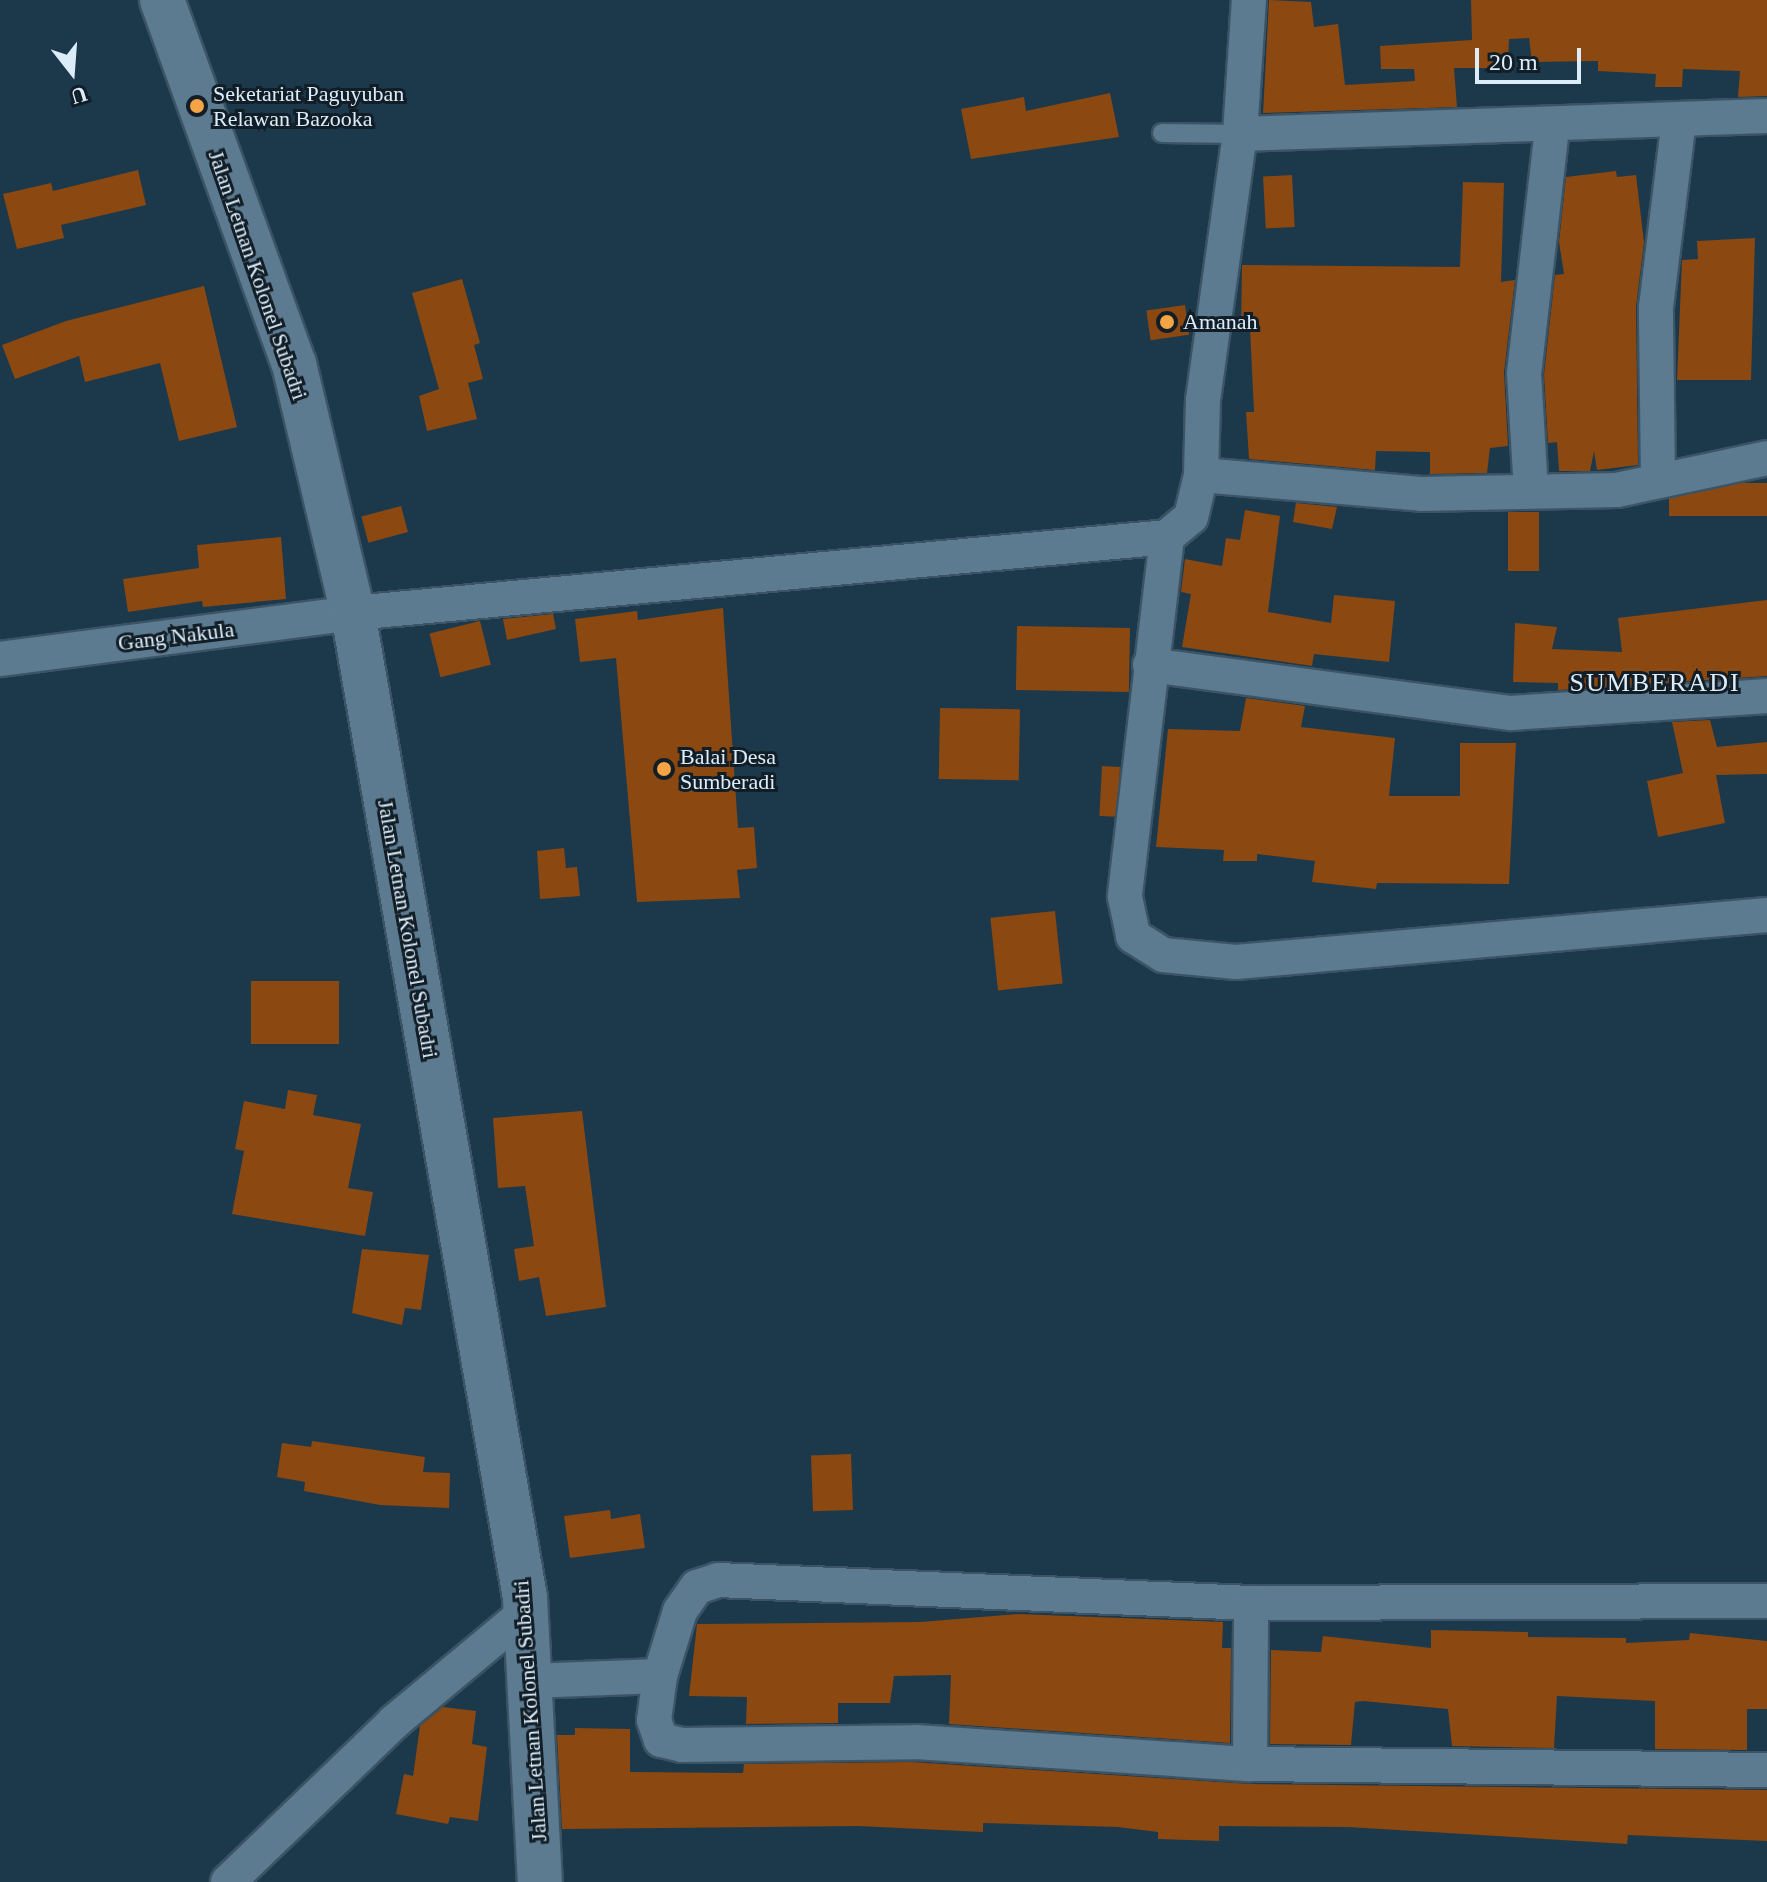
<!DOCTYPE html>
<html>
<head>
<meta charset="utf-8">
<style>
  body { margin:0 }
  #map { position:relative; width:1767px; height:1882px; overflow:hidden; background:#1c384b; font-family:"Times New Roman",serif }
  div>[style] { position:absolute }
  .building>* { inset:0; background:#8b4810; transform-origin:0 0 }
  .roads { filter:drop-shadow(2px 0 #3b5465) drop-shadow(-2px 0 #3b5465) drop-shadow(0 2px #3b5465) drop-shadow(0 -2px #3b5465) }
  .lane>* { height:18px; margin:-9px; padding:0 9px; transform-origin:9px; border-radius:9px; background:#5d7b90 }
  .street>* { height:34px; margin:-17px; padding:0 17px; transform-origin:17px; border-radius:17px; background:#5d7b90 }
  .secondary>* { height:44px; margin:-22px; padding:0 22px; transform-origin:22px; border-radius:22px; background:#5d7b90 }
  .dots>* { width:22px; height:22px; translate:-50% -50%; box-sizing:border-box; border:4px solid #121e27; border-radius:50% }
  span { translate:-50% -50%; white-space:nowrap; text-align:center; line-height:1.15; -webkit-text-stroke:6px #121e27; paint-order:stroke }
  .poi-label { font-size:22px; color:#dcecf8 }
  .left { translate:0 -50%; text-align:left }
  .street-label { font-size:22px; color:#dcecf8 }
  .quarter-label { font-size:26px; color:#dcecf8; letter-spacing:2px }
  .north { position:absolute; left:32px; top:32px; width:80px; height:80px; -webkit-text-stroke:6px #121e27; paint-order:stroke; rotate:163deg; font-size:22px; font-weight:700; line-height:32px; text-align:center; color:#dcecf8 }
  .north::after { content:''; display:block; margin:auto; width:28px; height:36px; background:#dcecf8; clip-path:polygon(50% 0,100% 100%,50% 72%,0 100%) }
  .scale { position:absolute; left:1475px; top:48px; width:106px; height:36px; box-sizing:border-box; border:4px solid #dcecf8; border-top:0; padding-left:10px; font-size:24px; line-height:28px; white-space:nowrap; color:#dcecf8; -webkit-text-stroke:6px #121e27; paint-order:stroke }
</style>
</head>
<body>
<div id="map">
  <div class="building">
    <div style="clip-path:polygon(1269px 0,1311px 2px,1314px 27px,1338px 24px,1345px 85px,1415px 81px,1414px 69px,1381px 69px,1380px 46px,1472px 40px,1471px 0,1767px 0,1767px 96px,1738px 97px,1740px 71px,1683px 69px,1682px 87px,1655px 87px,1656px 74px,1598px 71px,1598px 61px,1532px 62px,1529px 38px,1509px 39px,1508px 63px,1499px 68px,1454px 68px,1457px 107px,1263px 113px)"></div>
    <div style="clip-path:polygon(1110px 93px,1119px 137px,971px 159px,961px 109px,1024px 97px,1026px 111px)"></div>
    <div style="clip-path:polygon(138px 170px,146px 205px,61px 225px,64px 238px,17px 249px,3px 194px,51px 183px,53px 191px)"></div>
    <div style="clip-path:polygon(1616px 171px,1617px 177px,1636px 175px,1644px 242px,1636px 307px,1638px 465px,1597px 470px,1594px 451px,1590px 471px,1559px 471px,1557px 442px,1548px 443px,1544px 375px,1555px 275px,1564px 274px,1559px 242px,1566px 177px)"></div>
    <div style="left:1292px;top:175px;width:52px;height:29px;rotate:87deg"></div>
    <div style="clip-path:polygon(1463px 182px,1504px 183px,1501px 282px,1515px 280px,1504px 372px,1508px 446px,1490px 448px,1487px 473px,1430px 474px,1430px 452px,1376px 451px,1375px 470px,1249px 459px,1246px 412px,1254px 412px,1250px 328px,1241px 328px,1242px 265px,1460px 267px)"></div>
    <div style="clip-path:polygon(1755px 238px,1751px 380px,1677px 380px,1682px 260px,1698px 259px,1697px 241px)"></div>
    <div style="clip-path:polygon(462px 279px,480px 343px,474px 345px,483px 379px,468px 383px,477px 419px,427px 431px,419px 396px,439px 389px,412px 293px)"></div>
    <div style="clip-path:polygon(204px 286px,237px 427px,179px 441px,160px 363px,85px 382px,79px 356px,15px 379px,2px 345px,66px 321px)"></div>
    <div style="left:1185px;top:305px;width:30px;height:39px;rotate:82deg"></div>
    <div style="left:1767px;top:483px;width:33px;height:98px;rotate:90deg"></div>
    <div style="clip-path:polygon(1296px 503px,1337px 507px,1332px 529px,1293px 522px)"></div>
    <div style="left:401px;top:506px;width:27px;height:41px;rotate:75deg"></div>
    <div style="clip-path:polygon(1245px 510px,1280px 516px,1268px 612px,1331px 623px,1334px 595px,1395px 601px,1389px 662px,1314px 654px,1312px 666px,1182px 647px,1191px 594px,1181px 592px,1185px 559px,1222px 566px,1226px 538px,1240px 540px)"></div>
    <div style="left:1508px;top:512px;width:31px;height:59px"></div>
    <div style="clip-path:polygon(281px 537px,286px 599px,203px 607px,202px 601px,128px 612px,123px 579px,199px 568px,197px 545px)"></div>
    <div style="clip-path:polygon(1767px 600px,1767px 676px,1558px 690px,1558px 683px,1513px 682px,1515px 623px,1557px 627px,1552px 649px,1622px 652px,1618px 618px)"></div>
    <div style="clip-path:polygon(723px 608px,738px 828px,754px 827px,757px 868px,737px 870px,740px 898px,637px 902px,616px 658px,580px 662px,575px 619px,637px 611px,638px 620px)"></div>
    <div style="clip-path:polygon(553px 614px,556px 629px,507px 640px,503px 619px)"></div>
    <div style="left:480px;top:621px;width:45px;height:52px;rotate:76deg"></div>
    <div style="left:1130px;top:628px;width:64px;height:113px;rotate:91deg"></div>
    <div style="clip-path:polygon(1246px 698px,1305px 706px,1301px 727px,1395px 738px,1389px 796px,1460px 796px,1460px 743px,1516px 743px,1509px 884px,1377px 883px,1376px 889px,1312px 882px,1315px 861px,1257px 854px,1257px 861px,1223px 861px,1224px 850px,1156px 847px,1168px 729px,1240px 731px)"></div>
    <div style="left:940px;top:708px;width:80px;height:71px;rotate:1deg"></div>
    <div style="clip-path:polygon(1710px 720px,1717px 747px,1767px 742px,1767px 774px,1716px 775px,1725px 823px,1658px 837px,1647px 781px,1683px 773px,1672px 722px)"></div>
    <div style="left:1102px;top:766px;width:18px;height:50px;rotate:3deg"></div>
    <div style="clip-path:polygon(564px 848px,566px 868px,577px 867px,580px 896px,540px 899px,537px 851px)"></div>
    <div style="left:1055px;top:911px;width:73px;height:65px;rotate:84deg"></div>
    <div style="left:251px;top:981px;width:88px;height:63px"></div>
    <div style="clip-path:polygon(288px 1090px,317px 1095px,313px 1115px,361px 1124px,348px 1188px,373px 1192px,365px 1236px,232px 1214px,244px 1151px,235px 1149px,244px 1101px,285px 1109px)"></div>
    <div style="clip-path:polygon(582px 1111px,606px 1307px,546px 1316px,539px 1277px,519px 1281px,514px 1249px,534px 1246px,525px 1186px,498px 1188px,493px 1118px)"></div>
    <div style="clip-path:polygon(362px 1249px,429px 1255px,421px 1310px,405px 1308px,402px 1325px,352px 1313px)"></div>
    <div style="clip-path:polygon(312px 1441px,425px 1457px,423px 1472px,450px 1473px,449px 1508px,380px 1505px,304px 1491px,305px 1482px,277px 1477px,282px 1443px,311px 1447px)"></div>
    <div style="left:851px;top:1454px;width:56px;height:40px;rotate:88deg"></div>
    <div style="clip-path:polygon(610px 1510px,611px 1519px,640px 1514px,645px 1548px,570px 1558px,564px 1516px)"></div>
    <div style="clip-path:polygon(1018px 1614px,1223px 1622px,1222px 1648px,1231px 1648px,1230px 1743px,949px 1724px,951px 1675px,894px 1676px,890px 1703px,838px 1703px,838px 1723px,746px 1724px,747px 1697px,689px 1696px,697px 1624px,920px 1622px)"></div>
    <div style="clip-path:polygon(1431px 1630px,1528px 1632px,1528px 1637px,1626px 1638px,1626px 1643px,1689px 1640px,1690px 1633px,1767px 1641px,1767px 1709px,1747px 1709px,1747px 1750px,1655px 1749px,1655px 1701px,1557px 1696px,1554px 1748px,1452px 1746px,1448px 1709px,1363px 1701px,1355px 1702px,1351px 1745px,1270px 1744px,1271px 1650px,1321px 1652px,1323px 1636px,1431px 1648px)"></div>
    <div style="clip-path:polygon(443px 1707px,476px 1711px,472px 1744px,487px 1747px,478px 1821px,450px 1817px,448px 1824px,396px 1814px,404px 1774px,413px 1776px,420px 1726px)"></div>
    <div style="clip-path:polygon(575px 1728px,630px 1729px,630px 1772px,743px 1773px,744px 1764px,912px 1762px,1250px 1784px,1767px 1790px,1767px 1841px,1628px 1835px,1627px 1844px,1348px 1827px,1219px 1826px,1219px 1841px,1158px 1839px,1158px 1832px,1118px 1827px,983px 1823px,983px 1832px,858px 1826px,562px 1829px,557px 1735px,575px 1735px)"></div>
  </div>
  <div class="roads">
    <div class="lane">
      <div style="left:1162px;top:133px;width:78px;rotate:0.7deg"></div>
    </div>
    <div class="street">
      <div style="left:1240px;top:134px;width:527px;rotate:-1.96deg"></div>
      <div style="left:1201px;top:475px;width:221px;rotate:4.9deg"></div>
      <div style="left:1421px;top:494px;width:196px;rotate:-1.2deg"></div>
      <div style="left:1617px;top:490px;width:153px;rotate:-12deg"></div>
      <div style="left:1658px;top:481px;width:174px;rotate:-90.7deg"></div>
      <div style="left:1656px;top:307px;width:189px;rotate:-83deg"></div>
      <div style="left:1531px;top:491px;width:117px;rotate:-93.4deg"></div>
      <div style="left:1524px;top:374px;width:249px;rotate:-83.5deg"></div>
      <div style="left:1167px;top:537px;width:362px;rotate:96.7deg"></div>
      <div style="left:1125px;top:897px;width:40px;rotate:78deg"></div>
      <div style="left:1133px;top:936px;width:36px;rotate:32deg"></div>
      <div style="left:1163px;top:955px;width:73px;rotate:5.5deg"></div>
      <div style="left:1236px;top:962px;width:533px;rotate:-5.06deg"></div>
      <div style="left:0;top:659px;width:356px;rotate:-7.4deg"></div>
      <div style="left:353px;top:613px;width:818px;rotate:-5.33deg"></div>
      <div style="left:1167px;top:537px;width:31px;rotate:-40deg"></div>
      <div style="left:1191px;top:517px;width:43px;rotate:-76.6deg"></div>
      <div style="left:1201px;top:475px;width:75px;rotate:-88.5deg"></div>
      <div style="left:1203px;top:400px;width:269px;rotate:-82.1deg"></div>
      <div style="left:1240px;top:134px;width:134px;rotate:-86.2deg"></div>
      <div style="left:1150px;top:665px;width:364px;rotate:7.6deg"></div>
      <div style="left:1511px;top:713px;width:257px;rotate:-3.8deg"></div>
      <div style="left:660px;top:1676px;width:44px;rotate:97.8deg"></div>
      <div style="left:654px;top:1720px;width:21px;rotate:71deg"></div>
      <div style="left:661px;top:1740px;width:22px;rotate:13deg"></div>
      <div style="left:682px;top:1745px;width:234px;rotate:-0.7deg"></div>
      <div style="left:916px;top:1742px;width:335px;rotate:3.8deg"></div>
      <div style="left:1250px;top:1764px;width:517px;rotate:0.66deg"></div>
      <div style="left:529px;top:1681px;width:131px;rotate:-2.2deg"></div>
      <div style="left:660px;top:1676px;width:68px;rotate:-72.9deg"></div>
      <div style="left:680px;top:1611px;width:29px;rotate:-55deg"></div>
      <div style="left:697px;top:1587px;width:22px;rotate:-18deg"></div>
      <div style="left:718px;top:1580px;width:533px;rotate:2.47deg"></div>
      <div style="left:1251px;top:1603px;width:516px;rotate:-0.22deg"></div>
      <div style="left:1250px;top:1764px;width:161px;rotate:-89.6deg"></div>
      <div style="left:228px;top:1882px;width:231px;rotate:-43.9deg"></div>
      <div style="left:394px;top:1722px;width:170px;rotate:-39.8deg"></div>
    </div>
    <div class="secondary">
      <div style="left:162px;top:0;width:387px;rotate:70.1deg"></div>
      <div style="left:294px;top:364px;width:256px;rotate:76.7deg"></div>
      <div style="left:353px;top:613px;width:1000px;rotate:80.09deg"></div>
      <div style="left:525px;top:1598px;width:284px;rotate:87deg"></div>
    </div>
  </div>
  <div class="dots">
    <div style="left:197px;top:106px;background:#f4a345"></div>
    <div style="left:1167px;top:322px;background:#f4a345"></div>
    <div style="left:664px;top:769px;background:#f4a345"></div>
  </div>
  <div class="poi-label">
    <span class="left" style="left:213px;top:106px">Seketariat Paguyuban<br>Relawan Bazooka</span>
    <span class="left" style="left:1183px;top:322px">Amanah</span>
    <span class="left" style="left:680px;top:769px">Balai Desa<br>Sumberadi</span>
  </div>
  <div class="street-label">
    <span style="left:258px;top:275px;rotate:71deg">Jalan Letnan Kolonel Subadri</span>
    <span style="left:176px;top:636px;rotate:-7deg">Gang Nakula</span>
    <span style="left:408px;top:929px;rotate:80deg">Jalan Letnan Kolonel Subadri</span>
    <span style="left:530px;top:1711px;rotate:-94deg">Jalan Letnan Kolonel Subadri</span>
  </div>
  <div class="quarter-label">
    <span style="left:1655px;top:683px">SUMBERADI</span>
  </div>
  <div class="north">U</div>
  <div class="scale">20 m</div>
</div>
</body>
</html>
